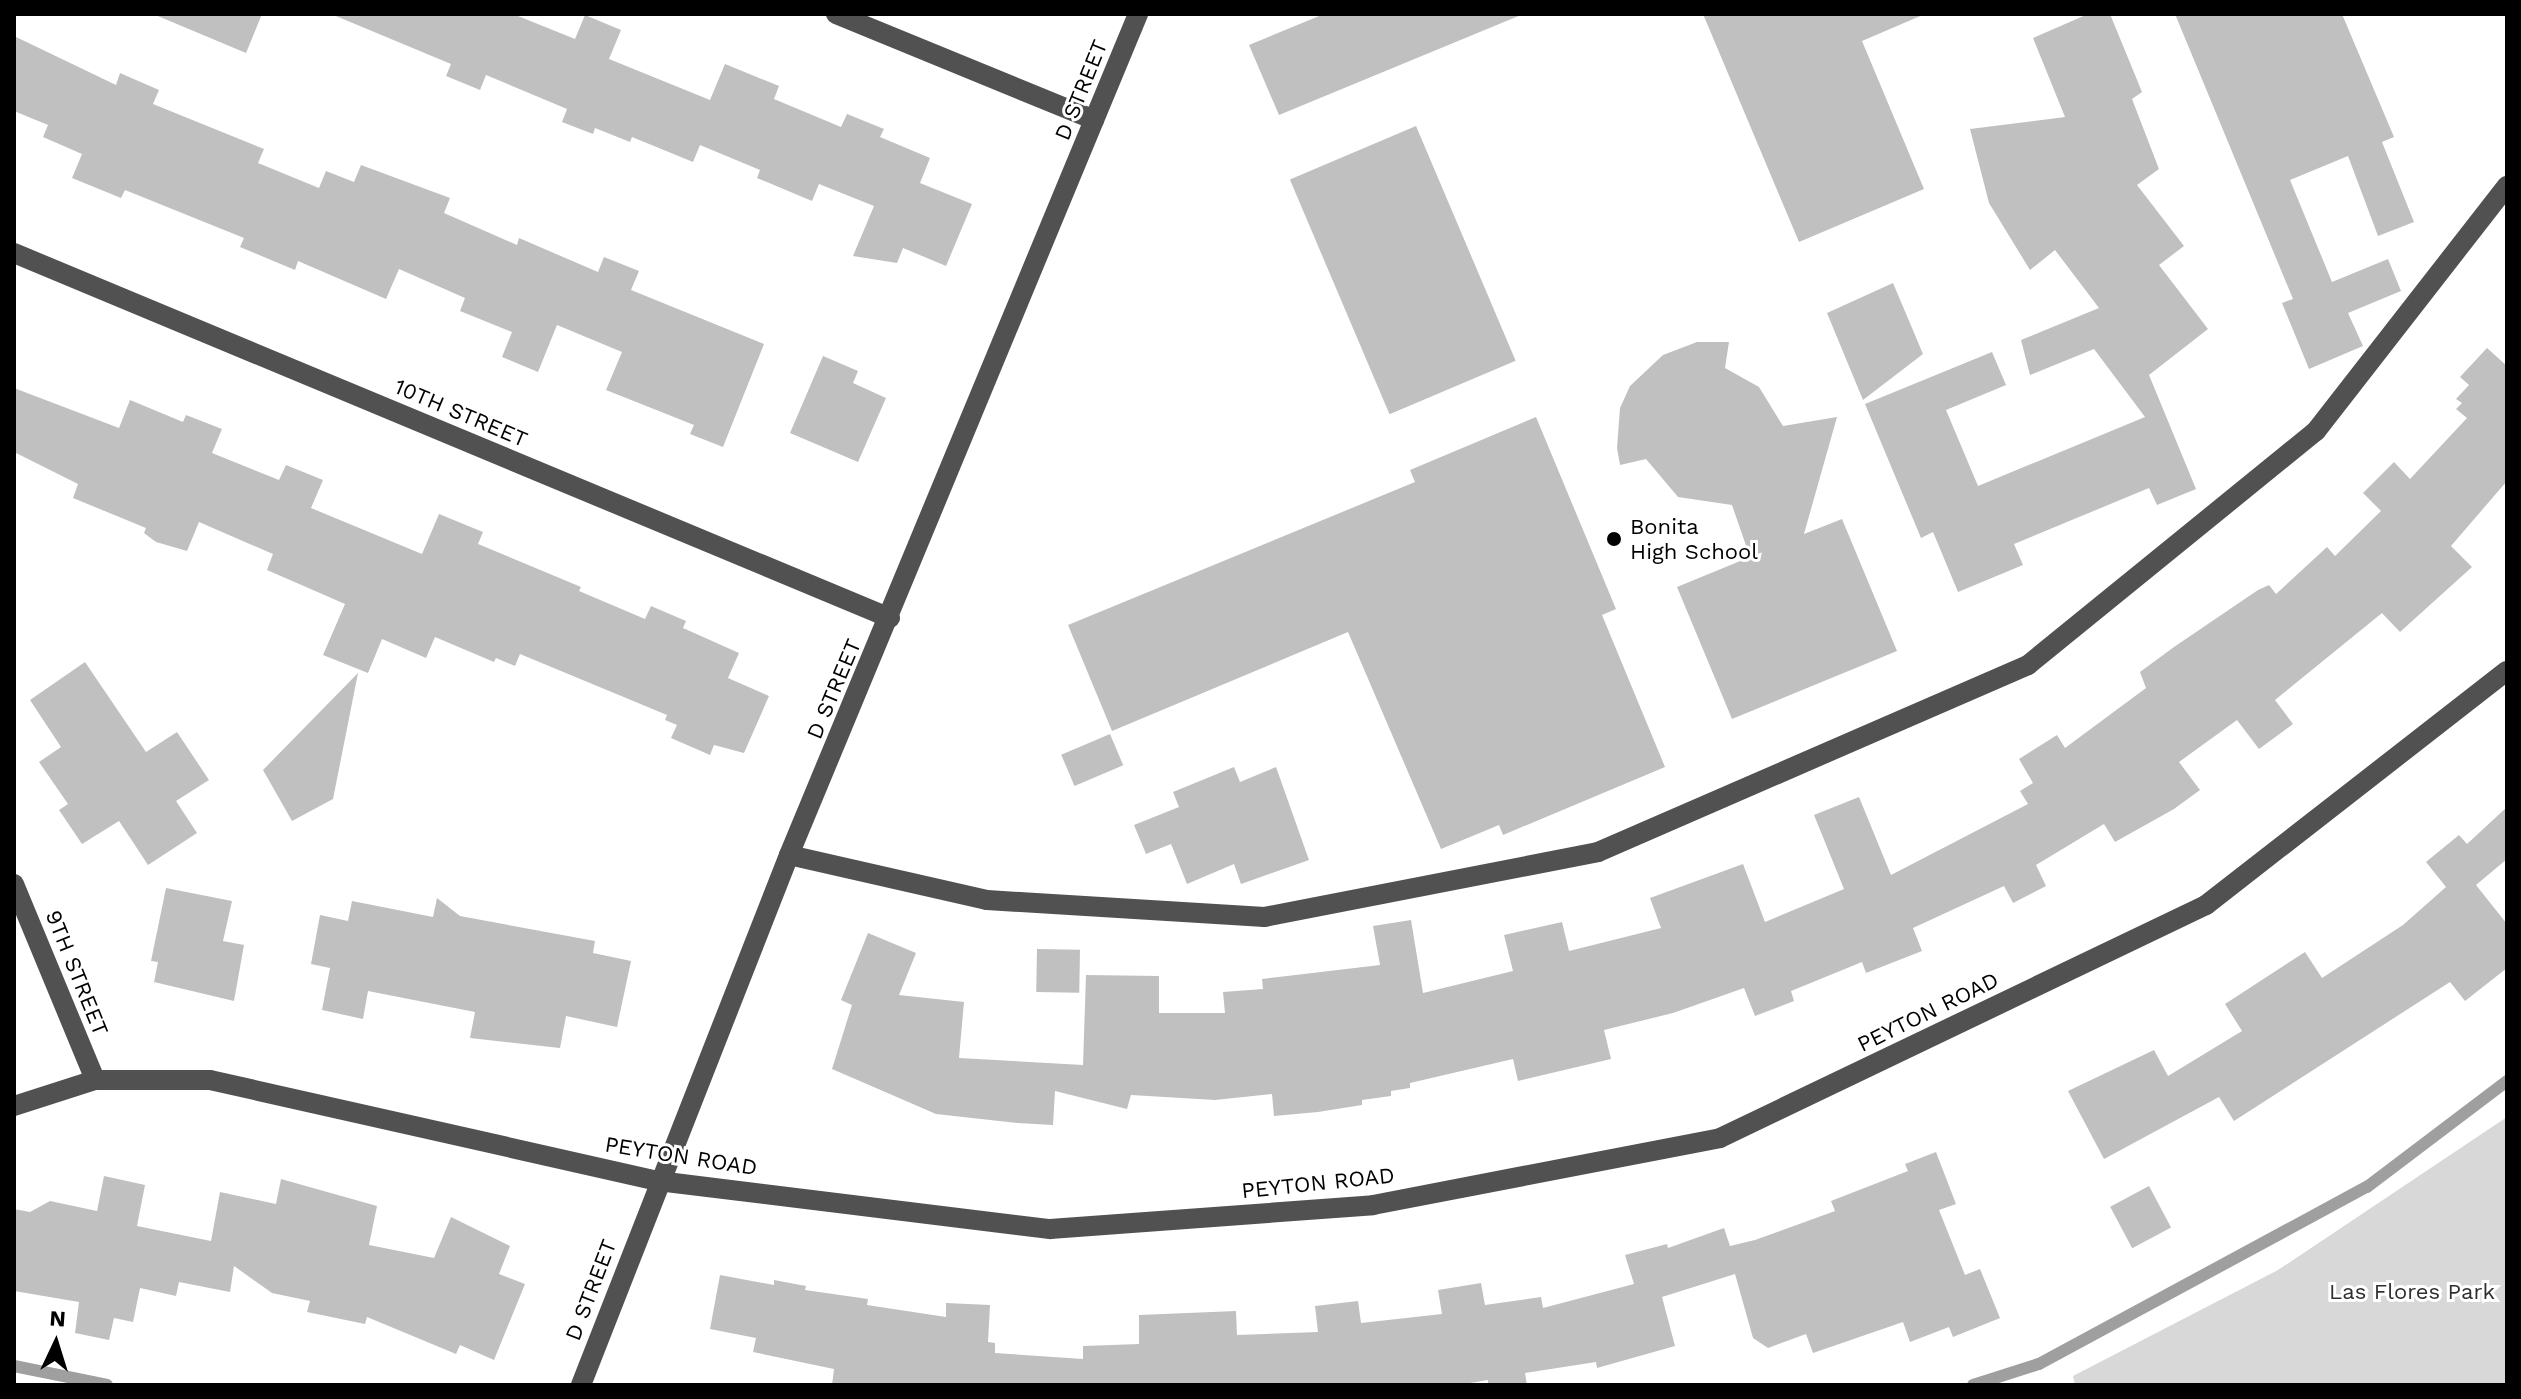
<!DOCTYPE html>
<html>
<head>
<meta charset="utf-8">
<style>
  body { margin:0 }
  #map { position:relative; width:2521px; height:1399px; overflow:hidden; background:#fff; font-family:"Work Sans",sans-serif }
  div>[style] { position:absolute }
  .green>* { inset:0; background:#d8d8d8 }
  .stream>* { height:12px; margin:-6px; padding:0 6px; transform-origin:6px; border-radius:6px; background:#9f9f9f }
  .building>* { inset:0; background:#c0c0c0; transform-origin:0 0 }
  .minor>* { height:20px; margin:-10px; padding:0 10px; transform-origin:10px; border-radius:10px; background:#515151 }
  .dots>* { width:22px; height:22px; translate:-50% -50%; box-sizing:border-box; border:4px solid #fff; border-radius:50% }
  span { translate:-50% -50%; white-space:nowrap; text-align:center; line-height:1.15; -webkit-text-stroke:6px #fff; paint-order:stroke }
  .street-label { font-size:22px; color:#000 }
  .poi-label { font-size:22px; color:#000 }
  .left { translate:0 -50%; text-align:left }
  .park-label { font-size:22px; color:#2f2f2f }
  .frame { position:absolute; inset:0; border:16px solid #000; pointer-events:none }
  .north { position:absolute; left:16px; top:1303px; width:80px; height:80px; -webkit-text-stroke:6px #fff; paint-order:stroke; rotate:4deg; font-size:22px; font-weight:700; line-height:32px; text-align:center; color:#000 }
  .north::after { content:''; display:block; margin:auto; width:28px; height:36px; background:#000; clip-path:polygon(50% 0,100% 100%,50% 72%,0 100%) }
</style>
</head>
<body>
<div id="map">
  <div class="green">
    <div style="clip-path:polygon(2507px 1117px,2507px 1385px,2075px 1385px,2073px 1376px,2278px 1270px)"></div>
  </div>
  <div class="stream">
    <div style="left:14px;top:1366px;width:95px;rotate:11.5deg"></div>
    <div style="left:1973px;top:1385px;width:69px;rotate:-17.7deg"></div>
    <div style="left:2039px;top:1364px;width:373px;rotate:-28.4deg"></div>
    <div style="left:2367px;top:1187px;width:176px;rotate:-37.1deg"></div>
  </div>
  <div class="building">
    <div style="clip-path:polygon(153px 14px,262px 14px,246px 53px)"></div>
    <div style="clip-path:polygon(331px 14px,513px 14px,575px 39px,585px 15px,621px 30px,609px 59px,710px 100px,725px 64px,779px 86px,774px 99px,841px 127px,847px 114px,884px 129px,880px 137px,930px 158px,920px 183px,972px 204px,946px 266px,903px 248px,897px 263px,853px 256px,874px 206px,819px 184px,812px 201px,757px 178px,760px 170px,700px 145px,693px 162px,632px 137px,630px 142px,595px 128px,593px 134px,562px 122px,567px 109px,486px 75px,480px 90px,446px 76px,451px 64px)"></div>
    <div style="clip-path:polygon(1324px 14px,1520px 14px,1521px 15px,1279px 115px,1249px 45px)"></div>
    <div style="clip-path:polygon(1703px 14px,1925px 14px,1862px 41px,1924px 189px,1799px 242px)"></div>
    <div style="clip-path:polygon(2088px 14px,2110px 14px,2142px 92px,2132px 99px,2159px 169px,2137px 185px,2184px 246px,2159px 265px,2208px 329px,2149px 375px,2196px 489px,2157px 505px,2149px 488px,2014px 544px,2023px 565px,1958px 592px,1933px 532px,1921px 538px,1865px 404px,1992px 352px,2006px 385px,1946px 410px,1978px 486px,2145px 417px,2094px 349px,2030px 375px,2021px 340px,2099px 308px,2055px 250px,2030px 270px,1989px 203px,1970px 129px,2065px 117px,2033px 38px)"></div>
    <div style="clip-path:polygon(2175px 14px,2342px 14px,2394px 137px,2382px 142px,2414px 222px,2378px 236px,2348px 156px,2290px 180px,2332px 282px,2388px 259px,2401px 291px,2348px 313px,2363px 346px,2309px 369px,2282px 303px,2293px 299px)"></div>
    <div style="clip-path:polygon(14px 36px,116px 85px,120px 73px,159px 90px,153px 104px,264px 149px,258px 163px,319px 188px,326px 171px,354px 182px,361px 165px,450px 198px,444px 213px,517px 245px,519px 238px,598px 272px,604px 257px,639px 271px,631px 290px,764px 344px,723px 447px,690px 434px,694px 425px,606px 390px,622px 352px,557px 325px,538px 372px,502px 357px,512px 332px,460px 311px,465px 298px,399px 269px,386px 299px,298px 261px,295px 270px,240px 247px,244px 238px,125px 190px,121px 198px,72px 178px,82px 154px,43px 137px,48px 125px,14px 111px)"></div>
    <div style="left:1416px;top:126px;width:255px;height:137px;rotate:67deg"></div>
    <div style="clip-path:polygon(1893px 283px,1923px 354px,1863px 400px,1827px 313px)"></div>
    <div style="clip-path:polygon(1697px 342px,1729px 342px,1725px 368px,1759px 387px,1783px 426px,1837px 417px,1804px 534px,1842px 519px,1897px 651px,1732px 719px,1677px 587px,1750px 557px,1732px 505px,1678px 497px,1646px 459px,1620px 465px,1617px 448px,1620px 408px,1630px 386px,1663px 355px)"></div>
    <div style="clip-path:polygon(2487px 348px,2507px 366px,2507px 481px,2451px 546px,2472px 567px,2400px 632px,2382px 613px,2275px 700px,2293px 724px,2259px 749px,2237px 720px,2179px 762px,2200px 790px,2174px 809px,2115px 842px,2104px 824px,2036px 865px,2046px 886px,2013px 903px,2004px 886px,1913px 928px,1922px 951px,1866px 973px,1862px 962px,1791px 991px,1794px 1001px,1755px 1016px,1744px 988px,1673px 1013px,1604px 1030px,1611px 1059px,1518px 1081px,1513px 1059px,1410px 1083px,1410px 1088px,1391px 1091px,1391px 1096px,1362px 1100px,1362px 1105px,1318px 1112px,1274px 1116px,1272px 1094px,1215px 1100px,1131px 1095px,1127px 1109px,1055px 1091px,1053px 1125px,1017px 1123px,936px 1114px,832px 1069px,852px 1005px,841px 1000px,868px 933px,916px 953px,899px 995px,964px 1002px,959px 1058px,1083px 1065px,1086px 975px,1159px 976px,1159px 1013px,1225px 1013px,1223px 992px,1263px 989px,1262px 979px,1380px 965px,1373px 926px,1411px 920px,1423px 993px,1513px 971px,1504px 935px,1562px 922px,1569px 951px,1661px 928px,1650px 898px,1743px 864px,1765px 922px,1844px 889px,1814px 815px,1859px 797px,1891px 875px,2028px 804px,2020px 791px,2033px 783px,2019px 759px,2057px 735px,2065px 748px,2146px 688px,2140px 672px,2174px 647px,2258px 590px,2269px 585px,2276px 594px,2327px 547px,2335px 556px,2381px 511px,2363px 493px,2394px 462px,2410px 479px,2467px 418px,2456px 409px,2462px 403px,2456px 399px,2469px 385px,2460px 377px)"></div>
    <div style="clip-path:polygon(823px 356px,858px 371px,853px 383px,886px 398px,858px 462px,790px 433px)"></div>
    <div style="clip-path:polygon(14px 388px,119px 428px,130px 400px,183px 422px,186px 415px,222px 429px,212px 453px,279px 480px,286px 465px,323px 480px,311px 508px,422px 554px,439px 514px,483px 532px,478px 544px,581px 587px,579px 591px,645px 619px,651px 606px,686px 621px,683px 628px,739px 653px,728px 678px,769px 696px,744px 753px,714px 745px,710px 755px,671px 738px,677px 725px,665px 720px,667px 715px,520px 654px,515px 666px,496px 658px,494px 662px,435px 637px,426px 658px,382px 639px,368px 673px,323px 655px,345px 604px,267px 570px,273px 554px,199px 522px,187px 551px,156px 542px,144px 533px,146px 528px,73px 498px,78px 484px,14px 452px)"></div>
    <div style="clip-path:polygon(1536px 417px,1616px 609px,1602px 615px,1665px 767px,1503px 835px,1499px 825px,1441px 849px,1348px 632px,1112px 731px,1068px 625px,1415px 482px,1410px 470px)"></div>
    <div style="clip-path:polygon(85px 662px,146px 752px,177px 732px,209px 780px,176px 801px,197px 833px,148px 865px,119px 821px,82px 844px,59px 810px,68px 804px,39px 762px,61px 747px,30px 700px)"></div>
    <div style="clip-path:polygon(358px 673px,333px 799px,292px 821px,263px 770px)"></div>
    <div style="left:1110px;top:734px;width:34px;height:53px;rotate:67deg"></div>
    <div style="clip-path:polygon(1234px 767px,1240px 782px,1276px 767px,1309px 860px,1241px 884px,1234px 864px,1187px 884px,1171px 844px,1146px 854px,1134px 825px,1179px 807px,1173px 792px)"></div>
    <div style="clip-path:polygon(2507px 807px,2507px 859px,2476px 885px,2507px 924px,2507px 968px,2465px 1001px,2450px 982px,2234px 1121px,2219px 1097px,2104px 1159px,2068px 1091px,2154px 1050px,2168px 1076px,2242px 1031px,2225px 1004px,2305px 952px,2322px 978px,2403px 925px,2446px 887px,2426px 862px,2459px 835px,2467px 844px)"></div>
    <div style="clip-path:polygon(166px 888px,232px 901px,223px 941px,244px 945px,234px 1001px,154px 982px,158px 962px,151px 961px)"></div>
    <div style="clip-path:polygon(437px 898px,460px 916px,595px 941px,593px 953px,631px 961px,617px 1027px,566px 1016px,560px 1048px,470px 1038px,475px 1012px,368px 991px,363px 1019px,322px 1010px,330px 968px,311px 964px,320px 915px,348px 921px,352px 901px,433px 917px)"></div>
    <div style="left:1037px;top:949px;width:43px;height:43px;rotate:1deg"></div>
    <div style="clip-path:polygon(1936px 1152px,1956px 1204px,1939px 1210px,1965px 1275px,1980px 1269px,2000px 1318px,1953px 1337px,1949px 1327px,1910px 1342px,1903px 1322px,1813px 1353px,1806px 1334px,1768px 1348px,1753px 1338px,1735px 1274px,1662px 1297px,1675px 1346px,1597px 1368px,1596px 1362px,1525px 1373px,1527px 1385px,1488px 1385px,1488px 1380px,1458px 1385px,832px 1385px,834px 1369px,753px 1352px,756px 1338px,710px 1329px,720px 1275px,774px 1285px,774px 1280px,806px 1286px,805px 1290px,868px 1299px,867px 1305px,946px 1317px,946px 1303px,990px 1305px,988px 1342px,995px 1343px,995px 1353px,1083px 1359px,1083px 1346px,1139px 1344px,1139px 1315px,1236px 1311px,1237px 1335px,1318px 1332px,1315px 1306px,1358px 1301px,1361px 1323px,1442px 1314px,1438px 1290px,1481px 1283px,1485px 1305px,1541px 1297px,1543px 1308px,1634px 1284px,1625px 1255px,1667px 1244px,1668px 1248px,1724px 1228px,1730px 1246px,1755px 1240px,1835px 1211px,1831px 1201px,1908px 1171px,1905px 1164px)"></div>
    <div style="clip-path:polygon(104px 1176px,145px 1185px,137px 1226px,211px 1241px,220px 1192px,276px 1204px,281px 1179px,377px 1206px,369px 1245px,434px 1258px,451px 1217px,510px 1246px,499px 1274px,525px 1284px,494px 1360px,460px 1345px,456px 1354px,367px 1317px,365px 1324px,307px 1312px,310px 1301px,272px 1293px,234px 1266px,230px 1292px,179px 1282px,176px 1296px,140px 1288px,133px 1322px,114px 1318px,109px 1340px,75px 1333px,79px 1302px,14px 1291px,14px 1209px,30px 1212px,50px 1201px,97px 1211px)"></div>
    <div style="left:2149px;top:1186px;width:47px;height:44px;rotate:62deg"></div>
  </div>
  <div class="minor">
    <div style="left:836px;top:14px;width:279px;rotate:22.3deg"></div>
    <div style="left:14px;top:253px;width:949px;rotate:22.62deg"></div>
    <div style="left:789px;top:855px;width:203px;rotate:12.8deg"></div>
    <div style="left:987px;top:900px;width:278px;rotate:3.5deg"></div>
    <div style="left:1264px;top:917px;width:340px;rotate:-11deg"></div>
    <div style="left:1598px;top:852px;width:469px;rotate:-23.5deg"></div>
    <div style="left:2028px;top:665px;width:371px;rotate:-39.1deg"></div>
    <div style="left:2316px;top:431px;width:311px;rotate:-52.1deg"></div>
    <div style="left:14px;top:884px;width:212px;rotate:67.5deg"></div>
    <div style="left:14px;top:1106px;width:85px;rotate:-17.8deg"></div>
    <div style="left:95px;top:1080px;width:115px"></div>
    <div style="left:210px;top:1080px;width:459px;rotate:12.7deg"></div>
    <div style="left:658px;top:1181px;width:395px;rotate:7deg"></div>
    <div style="left:1050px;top:1229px;width:324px;rotate:-4.2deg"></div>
    <div style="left:1373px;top:1205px;width:353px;rotate:-10.9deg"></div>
    <div style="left:1720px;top:1138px;width:539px;rotate:-25.61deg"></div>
    <div style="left:2206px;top:905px;width:381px;rotate:-37.9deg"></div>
    <div style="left:581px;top:1385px;width:569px;rotate:-68.57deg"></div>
    <div style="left:789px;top:855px;width:911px;rotate:-67.46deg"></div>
  </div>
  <div class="dots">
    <div style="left:1614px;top:539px;background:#000"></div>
  </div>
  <div class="street-label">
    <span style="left:1081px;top:90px;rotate:-68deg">D STREET</span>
    <span style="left:461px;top:413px;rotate:23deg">10TH STREET</span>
    <span style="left:834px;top:689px;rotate:-67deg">D STREET</span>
    <span style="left:77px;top:973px;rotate:68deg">9TH STREET</span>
    <span style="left:1928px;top:1012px;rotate:-26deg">PEYTON ROAD</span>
    <span style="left:681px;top:1156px;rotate:9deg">PEYTON ROAD</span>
    <span style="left:1318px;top:1183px;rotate:-6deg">PEYTON ROAD</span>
    <span style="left:591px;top:1290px;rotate:-69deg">D STREET</span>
  </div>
  <div class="poi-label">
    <span class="left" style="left:1630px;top:539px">Bonita<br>High School</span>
  </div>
  <div class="park-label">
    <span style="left:2412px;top:1292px">Las Flores Park</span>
  </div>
  <div class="frame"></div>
  <div class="north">N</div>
</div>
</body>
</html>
